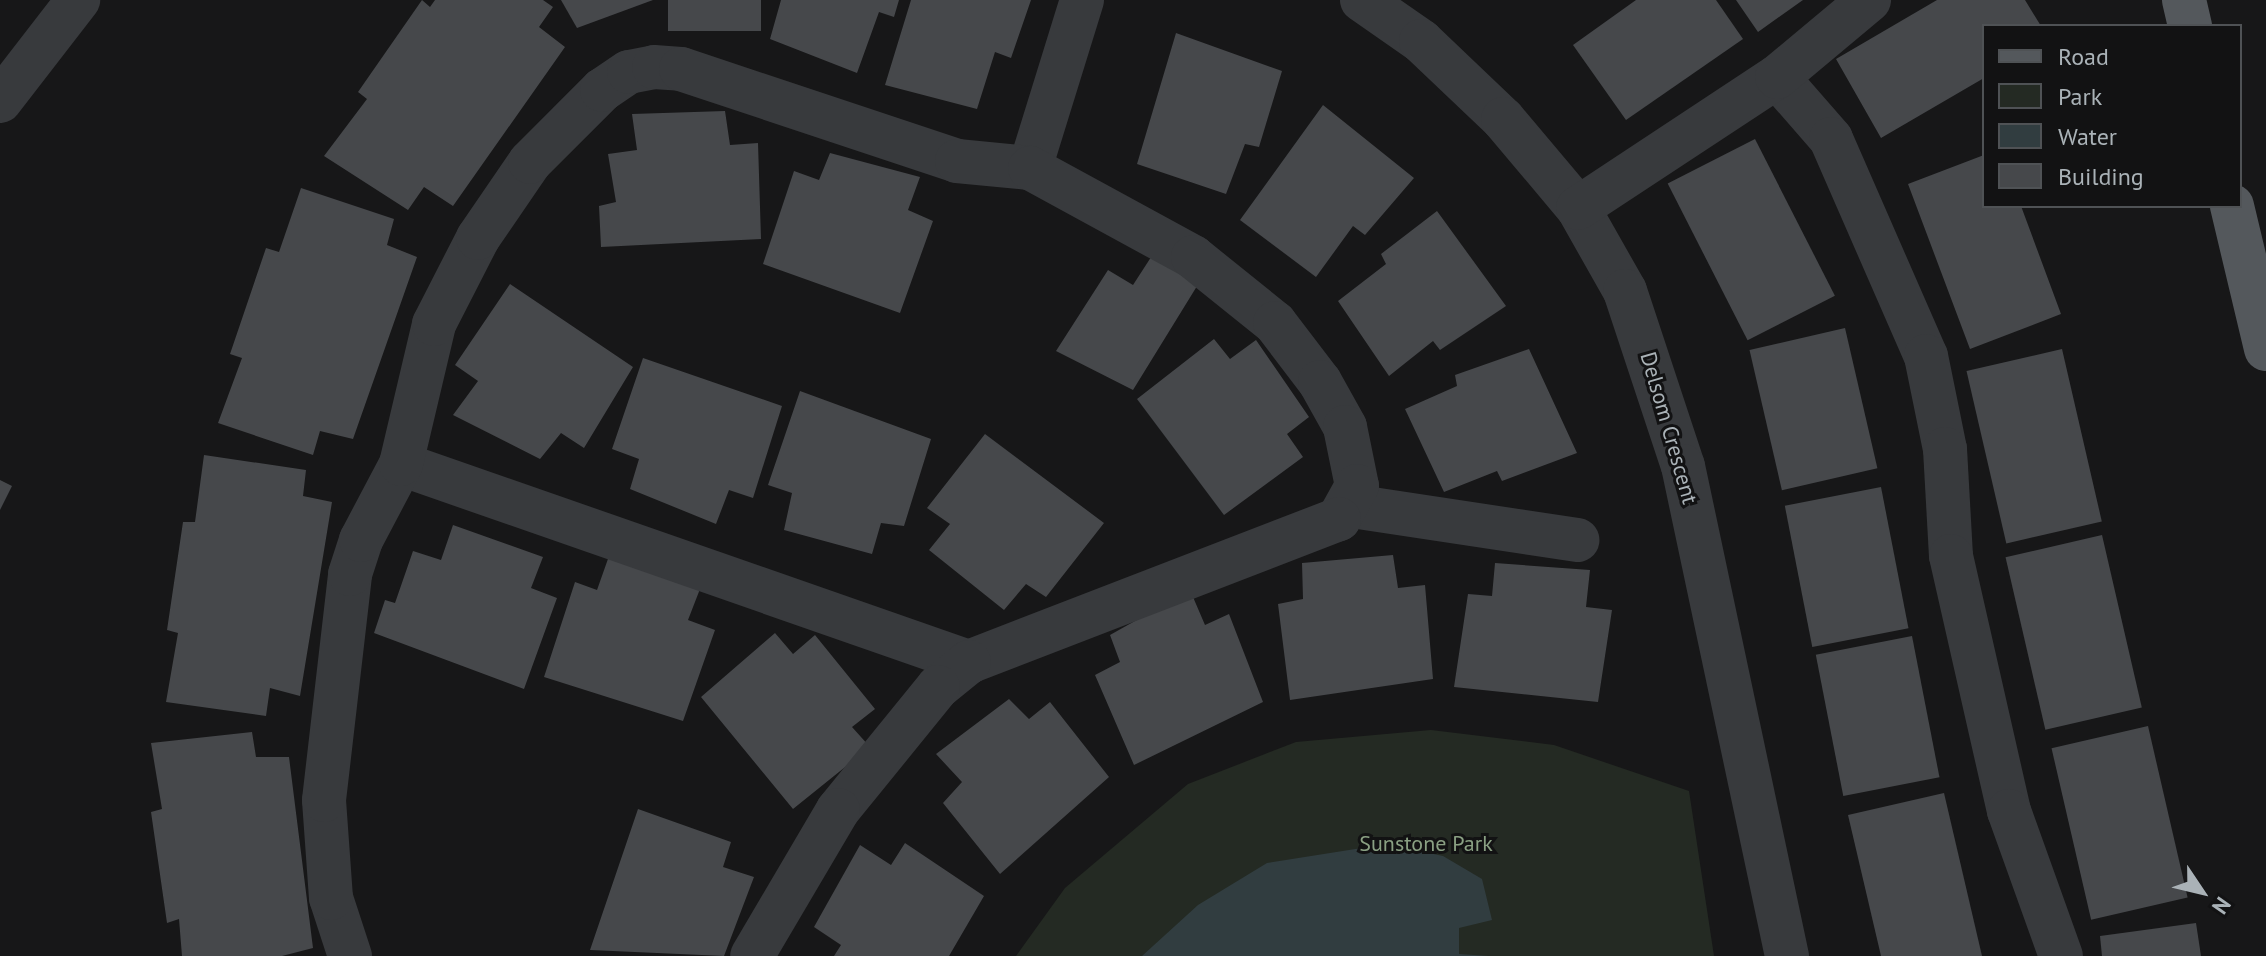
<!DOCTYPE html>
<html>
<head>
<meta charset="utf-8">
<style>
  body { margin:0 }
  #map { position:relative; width:2266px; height:956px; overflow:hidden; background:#171718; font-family:"PT Sans",sans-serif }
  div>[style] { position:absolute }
  .green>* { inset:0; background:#242a23 }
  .water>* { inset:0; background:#313d40 }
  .building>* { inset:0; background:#46484b; transform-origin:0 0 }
  .minor>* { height:44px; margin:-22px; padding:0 22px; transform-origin:22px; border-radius:22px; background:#383a3d }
  .major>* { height:44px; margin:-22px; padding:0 22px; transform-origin:22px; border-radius:22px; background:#54585c }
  span { translate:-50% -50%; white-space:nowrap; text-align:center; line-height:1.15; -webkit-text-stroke:6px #121213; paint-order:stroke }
  .street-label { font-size:22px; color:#aab2b7 }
  .park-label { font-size:22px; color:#8aa083 }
  .legend { position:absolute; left:1982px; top:24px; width:260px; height:184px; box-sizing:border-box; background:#121213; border:2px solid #4f5255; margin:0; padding:10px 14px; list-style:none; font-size:24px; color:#aab2b7 }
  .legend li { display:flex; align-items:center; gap:16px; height:40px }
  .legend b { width:40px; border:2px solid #4f5255 }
  .north { position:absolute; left:2162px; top:852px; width:80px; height:80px; -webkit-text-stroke:6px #121213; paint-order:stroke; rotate:125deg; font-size:22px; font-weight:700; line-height:32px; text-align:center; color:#aab2b7 }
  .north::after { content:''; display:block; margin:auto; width:28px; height:36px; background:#aab2b7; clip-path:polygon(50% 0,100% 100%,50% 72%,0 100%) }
</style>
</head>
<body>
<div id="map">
  <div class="green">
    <div style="clip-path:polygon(1431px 730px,1554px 745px,1689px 791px,1714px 956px,1016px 956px,1065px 888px,1188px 784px,1296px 742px)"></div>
  </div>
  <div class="water">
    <div style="clip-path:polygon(1387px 844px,1443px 856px,1482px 879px,1492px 920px,1459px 928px,1459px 954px,1489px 956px,1142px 956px,1198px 905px,1267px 863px)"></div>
  </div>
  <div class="building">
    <div style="clip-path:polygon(422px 0,430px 7px,435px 0,543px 0,553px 7px,539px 27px,565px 47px,453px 206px,424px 187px,408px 210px,324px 156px,367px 99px,358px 92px)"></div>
    <div style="clip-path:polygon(561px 0,653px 0,577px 28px)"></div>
    <div style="left:668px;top:0;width:93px;height:31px"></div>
    <div style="clip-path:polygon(781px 0,899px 0,894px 17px,879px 12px,857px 73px,770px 39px)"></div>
    <div style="clip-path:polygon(911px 0,1031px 0,1011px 58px,995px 52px,977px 109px,885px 85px)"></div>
    <div style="clip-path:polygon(1636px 0,1716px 0,1743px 39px,1626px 120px,1573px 45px)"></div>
    <div style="clip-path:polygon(1736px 0,1803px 0,1758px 32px)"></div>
    <div style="clip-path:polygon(1937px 0,2025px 0,2041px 26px,1984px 26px,1984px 78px,1881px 138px,1836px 59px)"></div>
    <div style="clip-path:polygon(1176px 33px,1282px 71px,1259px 147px,1245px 144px,1226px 194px,1137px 164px)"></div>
    <div style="clip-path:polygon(1323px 105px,1414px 178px,1365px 235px,1353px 226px,1316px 277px,1240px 220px)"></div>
    <div style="clip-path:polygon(725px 111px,730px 145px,758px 143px,761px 239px,601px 247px,599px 206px,616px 202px,608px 154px,637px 150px,632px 114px)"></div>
    <div style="left:1755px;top:139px;width:176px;height:98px;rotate:63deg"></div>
    <div style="clip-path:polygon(830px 153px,920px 177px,908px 210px,933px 221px,900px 313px,763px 264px,794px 171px,819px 180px)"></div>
    <div style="clip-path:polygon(1984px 155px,1984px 206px,2021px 206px,2061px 314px,1970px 349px,1908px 184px)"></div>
    <div style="clip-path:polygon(301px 188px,394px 219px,387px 245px,417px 257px,353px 439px,320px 431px,313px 455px,218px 423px,242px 358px,230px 354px,266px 248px,279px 252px)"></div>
    <div style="clip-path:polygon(1437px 211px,1506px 306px,1440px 350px,1433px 341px,1389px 376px,1338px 301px,1386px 264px,1381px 254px)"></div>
    <div style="clip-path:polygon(1155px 251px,1202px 278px,1133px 390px,1056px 351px,1108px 270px,1133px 285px)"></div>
    <div style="clip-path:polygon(510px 284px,633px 367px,584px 448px,561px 433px,540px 459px,453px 415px,478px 381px,455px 365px)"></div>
    <div style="left:1845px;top:328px;width:144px;height:98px;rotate:77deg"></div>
    <div style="clip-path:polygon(1214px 339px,1230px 359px,1256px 340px,1309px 417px,1287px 434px,1303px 457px,1224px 515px,1137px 399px)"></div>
    <div style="clip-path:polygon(1529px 349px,1577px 453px,1502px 481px,1497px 471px,1444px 492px,1405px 409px,1457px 386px,1455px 375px)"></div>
    <div style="left:2062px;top:349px;width:177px;height:98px;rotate:77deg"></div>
    <div style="clip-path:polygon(643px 358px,782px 406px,753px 498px,729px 490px,716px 524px,630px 489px,639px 459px,612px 449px)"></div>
    <div style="clip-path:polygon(800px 391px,931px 439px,904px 526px,881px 523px,872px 554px,784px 530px,792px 493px,768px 485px)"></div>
    <div style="clip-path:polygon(985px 434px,1104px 523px,1046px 597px,1026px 584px,1004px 610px,929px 550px,950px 524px,927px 508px)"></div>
    <div style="clip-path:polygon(204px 455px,306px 470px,303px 496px,332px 502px,300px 696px,270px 688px,266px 716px,166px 702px,178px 633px,167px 630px,183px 522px,195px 522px)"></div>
    <div style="clip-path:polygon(0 480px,12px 486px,0 510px)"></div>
    <div style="left:1881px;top:487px;width:144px;height:98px;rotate:79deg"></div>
    <div style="clip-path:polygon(453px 525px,543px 557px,531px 588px,557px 598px,524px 689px,374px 633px,385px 600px,395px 603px,413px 551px,441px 560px)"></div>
    <div style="left:2102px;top:535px;width:177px;height:99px;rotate:77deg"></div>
    <div style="clip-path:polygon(1393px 555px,1398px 588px,1425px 585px,1433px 679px,1290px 700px,1278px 604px,1303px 599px,1302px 563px)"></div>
    <div style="clip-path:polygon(609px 556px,700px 589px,688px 620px,715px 630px,683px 721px,544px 677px,575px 582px,597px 590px)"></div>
    <div style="clip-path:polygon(1495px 563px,1590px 570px,1586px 607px,1612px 610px,1598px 702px,1454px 687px,1468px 594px,1492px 596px)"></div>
    <div style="clip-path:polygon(1190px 590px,1205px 625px,1229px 614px,1263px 702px,1134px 765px,1095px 675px,1120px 662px,1110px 635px)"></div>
    <div style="clip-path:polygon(775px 633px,793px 654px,815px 635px,875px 709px,852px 727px,870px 747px,793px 809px,701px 697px)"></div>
    <div style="left:1912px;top:636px;width:144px;height:98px;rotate:79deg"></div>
    <div style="clip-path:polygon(1009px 699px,1029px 719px,1050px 702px,1109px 777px,1000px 874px,943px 803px,962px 782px,936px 754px)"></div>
    <div style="left:2148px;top:726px;width:176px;height:99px;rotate:77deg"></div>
    <div style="clip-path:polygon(252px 732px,256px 757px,289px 757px,313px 948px,282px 956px,182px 956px,179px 919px,167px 923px,151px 812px,162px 809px,151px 743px)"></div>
    <div style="clip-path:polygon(1944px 793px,1982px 956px,1881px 956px,1848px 815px)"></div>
    <div style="clip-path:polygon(638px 809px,731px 842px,723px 867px,754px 877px,724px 956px,590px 950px)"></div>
    <div style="clip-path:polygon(905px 843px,984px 896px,949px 956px,834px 956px,841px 945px,814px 927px,860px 845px,891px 865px)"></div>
    <div style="clip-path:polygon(2196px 923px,2201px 956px,2102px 956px,2100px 936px)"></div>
  </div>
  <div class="minor">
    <div style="left:1362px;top:0;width:72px;rotate:34.8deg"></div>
    <div style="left:1421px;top:41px;width:113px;rotate:43.6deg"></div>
    <div style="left:1503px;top:119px;width:116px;rotate:49.9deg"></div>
    <div style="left:1578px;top:208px;width:95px;rotate:60.5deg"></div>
    <div style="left:1625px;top:291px;width:184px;rotate:71.7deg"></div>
    <div style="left:1683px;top:466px;width:501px;rotate:78.02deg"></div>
    <div style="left:1777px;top:77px;width:82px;rotate:48.9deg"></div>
    <div style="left:1831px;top:139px;width:237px;rotate:66.4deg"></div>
    <div style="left:1926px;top:356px;width:95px;rotate:78.5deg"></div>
    <div style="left:1945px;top:449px;width:107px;rotate:86.8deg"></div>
    <div style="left:1951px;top:556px;width:262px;rotate:77.2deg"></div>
    <div style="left:2009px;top:811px;width:154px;rotate:70.3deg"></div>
    <div style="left:0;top:101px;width:128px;rotate:-52.3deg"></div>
    <div style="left:1030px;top:168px;width:176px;rotate:-72.8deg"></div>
    <div style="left:1578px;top:208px;width:238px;rotate:-33.4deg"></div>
    <div style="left:1777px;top:77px;width:120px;rotate:-39.9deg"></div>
    <div style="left:401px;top:464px;width:602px;rotate:19.22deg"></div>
    <div style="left:1352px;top:506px;width:228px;rotate:8.6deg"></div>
    <div style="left:350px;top:956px;width:61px;rotate:-108.1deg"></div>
    <div style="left:331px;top:898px;width:98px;rotate:-94.1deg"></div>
    <div style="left:324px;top:800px;width:227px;rotate:-83.4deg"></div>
    <div style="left:350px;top:574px;width:36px;rotate:-72deg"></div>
    <div style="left:361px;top:540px;width:86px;rotate:-62.2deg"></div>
    <div style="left:401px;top:464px;width:144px;rotate:-76.7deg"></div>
    <div style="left:434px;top:324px;width:97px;rotate:-62.9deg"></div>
    <div style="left:478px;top:238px;width:92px;rotate:-55.6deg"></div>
    <div style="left:530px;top:162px;width:102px;rotate:-45deg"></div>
    <div style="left:602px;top:90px;width:32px;rotate:-34deg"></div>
    <div style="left:629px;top:72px;width:25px;rotate:-11deg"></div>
    <div style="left:654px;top:67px;width:27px;rotate:4deg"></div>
    <div style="left:681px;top:69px;width:291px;rotate:18.4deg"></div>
    <div style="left:957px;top:161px;width:73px;rotate:5.5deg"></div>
    <div style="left:1030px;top:168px;width:186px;rotate:28.6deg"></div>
    <div style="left:1193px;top:257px;width:105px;rotate:38.8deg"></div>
    <div style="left:1275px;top:323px;width:74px;rotate:52.7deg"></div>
    <div style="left:1320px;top:382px;width:51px;rotate:60.9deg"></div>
    <div style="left:1345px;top:427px;width:60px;rotate:78.5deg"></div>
    <div style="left:1357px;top:486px;width:38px;rotate:119deg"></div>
    <div style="left:1339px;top:519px;width:397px;rotate:158.9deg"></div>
    <div style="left:969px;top:662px;width:40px;rotate:141deg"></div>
    <div style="left:938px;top:687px;width:159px;rotate:129.1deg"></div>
    <div style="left:838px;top:810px;width:169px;rotate:120.5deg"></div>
  </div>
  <div class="major">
    <div style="left:2184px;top:0;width:27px;rotate:77deg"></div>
    <div style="left:2232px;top:206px;width:147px;rotate:76.6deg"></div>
  </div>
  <div class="street-label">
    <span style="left:1669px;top:428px;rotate:74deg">Delsom Crescent</span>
  </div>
  <div class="park-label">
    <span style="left:1426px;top:844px">Sunstone Park</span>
  </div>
  <ul class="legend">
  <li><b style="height:10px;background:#54585c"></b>Road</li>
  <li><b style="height:22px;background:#242a23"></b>Park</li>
  <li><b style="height:22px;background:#313d40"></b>Water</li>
  <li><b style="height:22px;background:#46484b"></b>Building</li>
  </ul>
  <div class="north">N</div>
</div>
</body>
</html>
